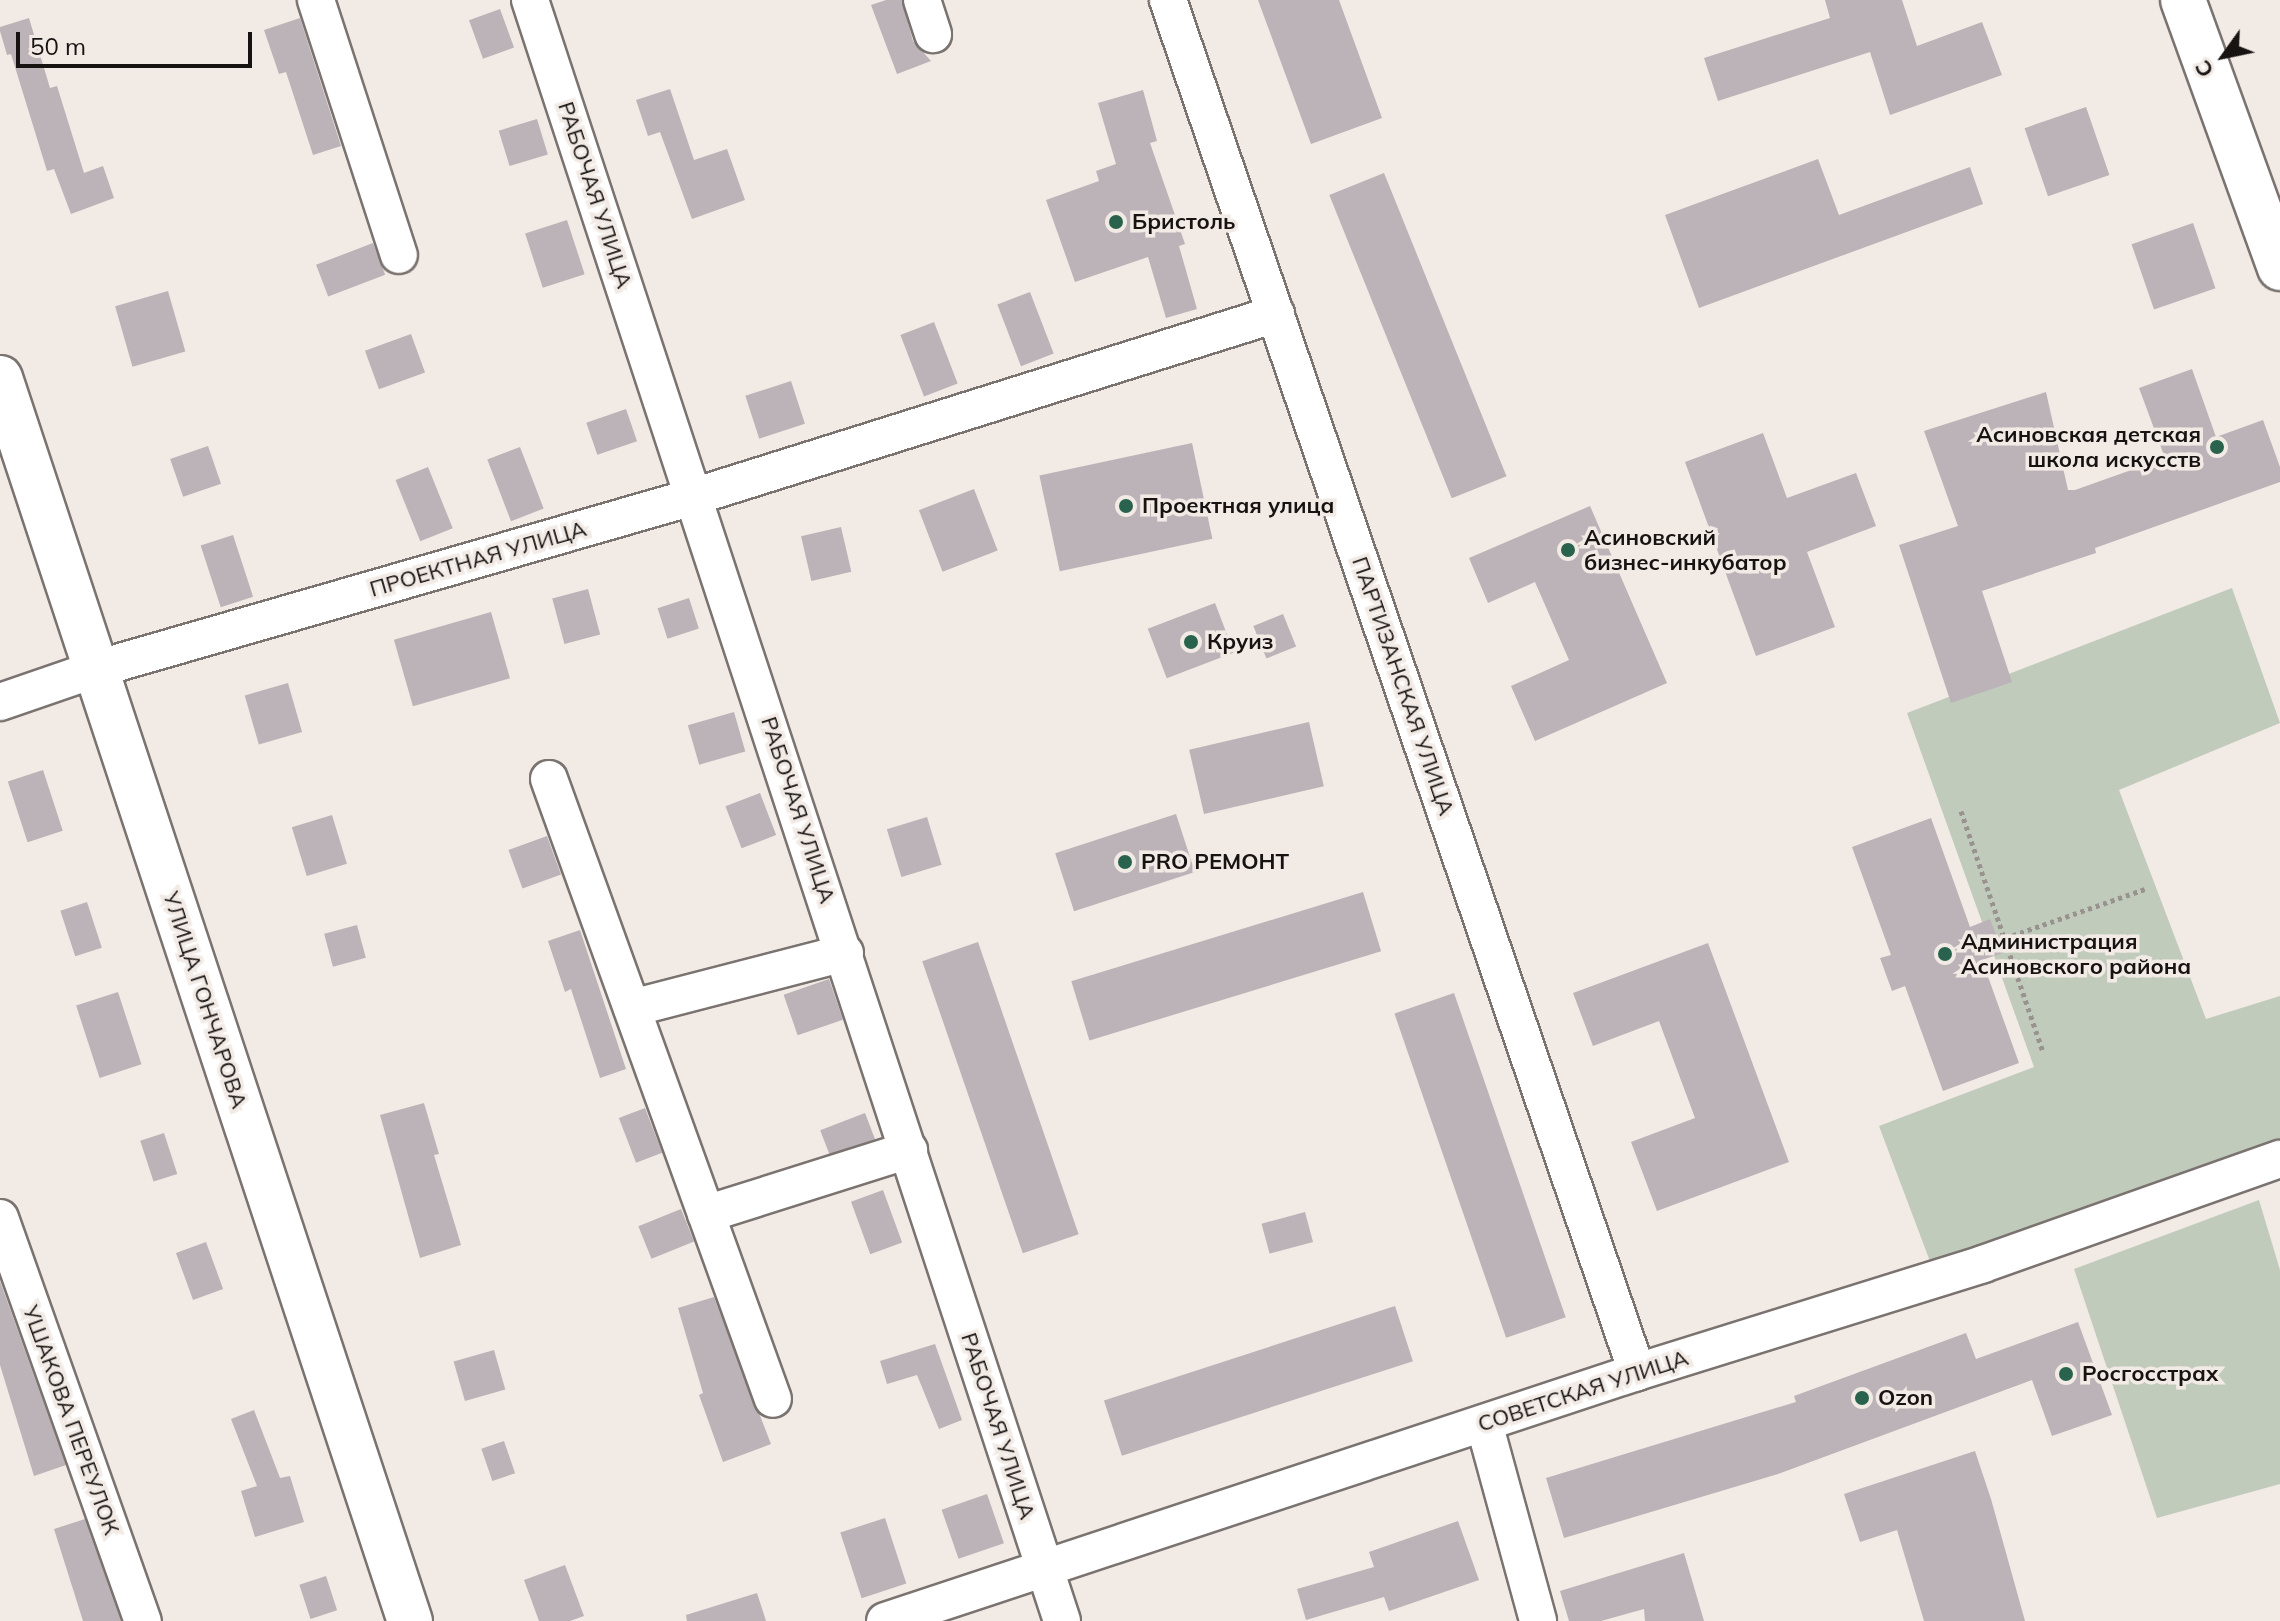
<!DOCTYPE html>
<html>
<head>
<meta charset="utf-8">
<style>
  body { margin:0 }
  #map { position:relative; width:2280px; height:1621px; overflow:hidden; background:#f2eae5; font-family:Mulish,sans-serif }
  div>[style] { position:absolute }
  .green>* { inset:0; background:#c0cbbb }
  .building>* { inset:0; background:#bbb3b7; transform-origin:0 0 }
  .path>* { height:5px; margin-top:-2.5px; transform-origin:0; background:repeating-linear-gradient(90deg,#999390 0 4px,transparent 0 8px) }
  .roads { filter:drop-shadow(2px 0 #7a7370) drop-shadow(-2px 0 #7a7370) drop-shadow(0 2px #7a7370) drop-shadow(0 -2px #7a7370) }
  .minor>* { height:36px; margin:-18px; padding:0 18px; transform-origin:18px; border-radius:18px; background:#fff }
  .tertiary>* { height:44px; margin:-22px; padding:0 22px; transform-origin:22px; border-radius:22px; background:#fff }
  .secondary>* { height:44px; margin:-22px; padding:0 22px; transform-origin:22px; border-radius:22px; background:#fff }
  .dots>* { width:22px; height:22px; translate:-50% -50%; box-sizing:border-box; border:4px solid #f2eae5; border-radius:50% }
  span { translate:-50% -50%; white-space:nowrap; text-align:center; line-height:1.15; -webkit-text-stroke:7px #f2eae5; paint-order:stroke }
  .street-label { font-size:22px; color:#161312 }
  .poi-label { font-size:22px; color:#161312; font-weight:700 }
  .left { translate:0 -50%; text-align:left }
  .right { translate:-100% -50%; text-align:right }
  .north { position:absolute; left:2184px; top:16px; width:80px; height:80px; -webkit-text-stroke:6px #f2eae5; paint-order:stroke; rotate:237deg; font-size:22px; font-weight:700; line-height:32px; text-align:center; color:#161312 }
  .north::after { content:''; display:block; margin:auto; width:28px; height:36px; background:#161312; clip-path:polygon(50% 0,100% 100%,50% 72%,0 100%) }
  .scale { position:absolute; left:16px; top:32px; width:236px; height:36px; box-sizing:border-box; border:4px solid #161312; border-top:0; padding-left:10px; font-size:24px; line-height:28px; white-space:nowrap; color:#161312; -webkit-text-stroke:6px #f2eae5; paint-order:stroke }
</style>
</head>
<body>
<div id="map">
  <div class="green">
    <div style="clip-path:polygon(2232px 588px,2280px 723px,2119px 790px,2206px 1019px,2280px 996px,2280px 1146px,1931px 1264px,1879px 1126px,2034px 1067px,1907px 713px)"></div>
    <div style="clip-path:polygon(2259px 1200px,2280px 1270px,2280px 1484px,2157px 1518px,2074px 1269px)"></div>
  </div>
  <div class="building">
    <div style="clip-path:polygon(886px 0,902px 0,913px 41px,931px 61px,897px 74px,871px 5px)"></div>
    <div style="clip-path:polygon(1258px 0,1339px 0,1382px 118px,1311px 144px)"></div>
    <div style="clip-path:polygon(1825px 0,1902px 0,1917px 46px,1982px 22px,2002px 75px,1890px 115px,1870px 52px,1718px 101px,1704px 58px,1830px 18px)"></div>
    <div style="left:500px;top:9px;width:41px;height:33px;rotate:70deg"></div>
    <div style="clip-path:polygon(29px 18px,50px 88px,57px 86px,84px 173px,103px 166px,114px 198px,71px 214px,54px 169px,47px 171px,11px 54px,7px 55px,0 31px,0 27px)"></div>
    <div style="clip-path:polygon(300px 18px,341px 146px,313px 155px,286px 72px,279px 74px,264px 30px)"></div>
    <div style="clip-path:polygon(670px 89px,694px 160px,727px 149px,745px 200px,692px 219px,660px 132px,648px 136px,636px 100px)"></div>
    <div style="clip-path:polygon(1143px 90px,1157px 141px,1150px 143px,1185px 244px,1179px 246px,1197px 309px,1166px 318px,1148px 257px,1075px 282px,1046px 200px,1099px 181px,1096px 171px,1116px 164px,1098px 103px)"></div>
    <div style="left:2086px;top:107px;width:72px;height:65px;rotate:71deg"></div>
    <div style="left:537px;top:119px;width:37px;height:40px;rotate:73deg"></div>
    <div style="clip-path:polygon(1818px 159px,1839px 215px,1970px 167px,1983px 204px,1699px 308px,1665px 215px)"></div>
    <div style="left:1384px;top:173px;width:327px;height:59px;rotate:68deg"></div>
    <div style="left:567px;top:220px;width:57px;height:44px;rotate:72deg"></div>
    <div style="left:2193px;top:223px;width:69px;height:65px;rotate:71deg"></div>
    <div style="left:373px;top:243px;width:34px;height:61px;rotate:69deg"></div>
    <div style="left:168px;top:291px;width:63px;height:55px;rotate:74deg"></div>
    <div style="left:1030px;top:292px;width:66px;height:35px;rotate:69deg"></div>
    <div style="left:934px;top:322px;width:66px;height:36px;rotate:69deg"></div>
    <div style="left:411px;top:334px;width:41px;height:49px;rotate:70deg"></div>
    <div style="clip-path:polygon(2192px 369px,2216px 437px,2263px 420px,2280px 467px,2280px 482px,2095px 548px,2096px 553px,1982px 591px,2012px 682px,1951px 703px,1899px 545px,1958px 526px,1924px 431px,2046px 392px,2068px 490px,2075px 490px,2165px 458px,2139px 388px)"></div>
    <div style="left:791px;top:381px;width:45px;height:48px;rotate:72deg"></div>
    <div style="left:626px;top:409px;width:34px;height:42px;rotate:71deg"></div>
    <div style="clip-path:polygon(1763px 433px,1787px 498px,1856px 473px,1876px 526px,1807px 552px,1835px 627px,1756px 656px,1685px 462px)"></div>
    <div style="left:1192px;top:443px;width:98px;height:156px;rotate:78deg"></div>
    <div style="left:208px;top:446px;width:40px;height:40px;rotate:71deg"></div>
    <div style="left:520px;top:447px;width:66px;height:35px;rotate:69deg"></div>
    <div style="left:428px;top:467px;width:66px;height:35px;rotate:68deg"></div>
    <div style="left:974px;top:489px;width:66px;height:59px;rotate:69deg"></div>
    <div style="clip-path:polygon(1590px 506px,1667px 683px,1535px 741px,1511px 686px,1569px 660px,1535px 582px,1488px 603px,1469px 558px)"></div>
    <div style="left:841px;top:527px;width:46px;height:41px;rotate:77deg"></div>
    <div style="left:233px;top:535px;width:65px;height:34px;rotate:72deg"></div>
    <div style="left:588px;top:589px;width:47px;height:37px;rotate:75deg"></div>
    <div style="left:689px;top:598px;width:32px;height:33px;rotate:72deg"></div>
    <div style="left:1215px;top:603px;width:53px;height:72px;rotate:69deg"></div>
    <div style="left:491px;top:612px;width:69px;height:101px;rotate:74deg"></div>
    <div style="left:1283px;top:614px;width:35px;height:32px;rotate:68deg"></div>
    <div style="left:288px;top:683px;width:51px;height:45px;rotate:74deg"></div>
    <div style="left:734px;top:712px;width:41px;height:48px;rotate:74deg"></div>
    <div style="left:1309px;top:722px;width:66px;height:123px;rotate:77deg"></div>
    <div style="left:43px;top:770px;width:64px;height:37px;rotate:72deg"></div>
    <div style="left:760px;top:793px;width:45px;height:37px;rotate:69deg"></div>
    <div style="left:1176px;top:814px;width:61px;height:127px;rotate:72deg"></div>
    <div style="left:332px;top:815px;width:51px;height:42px;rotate:73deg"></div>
    <div style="left:927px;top:817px;width:50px;height:42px;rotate:73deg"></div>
    <div style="clip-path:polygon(1931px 818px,1970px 927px,1990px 919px,2003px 953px,1982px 960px,2019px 1063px,1943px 1091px,1905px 986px,1892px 991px,1880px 958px,1891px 955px,1852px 847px)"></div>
    <div style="left:547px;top:836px;width:41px;height:41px;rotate:70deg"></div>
    <div style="left:1363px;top:892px;width:62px;height:305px;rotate:73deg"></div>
    <div style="left:87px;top:902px;width:48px;height:28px;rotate:72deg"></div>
    <div style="left:357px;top:925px;width:34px;height:34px;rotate:75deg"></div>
    <div style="clip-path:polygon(580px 930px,626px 1069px,600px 1078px,571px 989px,565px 992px,548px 941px)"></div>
    <div style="left:978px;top:942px;width:309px;height:59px;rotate:71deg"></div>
    <div style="clip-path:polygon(1708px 943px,1789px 1162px,1657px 1211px,1631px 1142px,1695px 1118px,1659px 1021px,1593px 1046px,1573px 993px)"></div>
    <div style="left:829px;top:979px;width:43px;height:48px;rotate:71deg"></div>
    <div style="left:118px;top:992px;width:76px;height:44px;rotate:72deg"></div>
    <div style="left:1454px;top:993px;width:343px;height:63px;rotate:71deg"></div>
    <div style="clip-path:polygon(424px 1103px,439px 1154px,434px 1155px,461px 1245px,420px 1258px,380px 1115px)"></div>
    <div style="left:645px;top:1108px;width:48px;height:28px;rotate:69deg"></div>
    <div style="left:865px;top:1113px;width:28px;height:48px;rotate:69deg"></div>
    <div style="left:164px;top:1133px;width:43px;height:25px;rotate:72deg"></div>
    <div style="left:883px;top:1190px;width:56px;height:34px;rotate:70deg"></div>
    <div style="left:681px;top:1209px;width:35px;height:46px;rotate:68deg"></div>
    <div style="left:1305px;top:1212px;width:31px;height:45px;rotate:75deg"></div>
    <div style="left:206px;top:1242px;width:50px;height:32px;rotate:70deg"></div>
    <div style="clip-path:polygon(0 1281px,66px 1465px,34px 1476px,0 1365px)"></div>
    <div style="clip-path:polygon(714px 1297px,771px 1444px,723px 1462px,699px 1395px,703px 1393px,678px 1308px)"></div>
    <div style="left:1395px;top:1306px;width:58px;height:306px;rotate:72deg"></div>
    <div style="clip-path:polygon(2078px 1322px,2112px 1415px,2052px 1436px,2032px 1380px,1778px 1474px,1564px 1538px,1546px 1478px,1796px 1402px,1794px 1396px,1966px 1333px,1976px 1359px)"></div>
    <div style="clip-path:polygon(935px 1344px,962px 1420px,939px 1429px,917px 1375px,887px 1384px,880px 1361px)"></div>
    <div style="left:494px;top:1350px;width:41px;height:42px;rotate:74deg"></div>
    <div style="clip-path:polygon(254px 1410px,280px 1478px,290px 1476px,304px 1522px,255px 1537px,241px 1491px,257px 1486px,231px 1419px)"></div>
    <div style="left:504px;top:1441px;width:34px;height:24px;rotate:71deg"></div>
    <div style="clip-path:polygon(1975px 1451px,1991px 1499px,2025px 1621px,1924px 1621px,1897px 1530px,1860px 1542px,1844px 1494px)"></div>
    <div style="left:987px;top:1494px;width:52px;height:48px;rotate:71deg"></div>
    <div style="left:885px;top:1518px;width:69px;height:47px;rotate:72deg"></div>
    <div style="clip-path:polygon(85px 1519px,121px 1621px,83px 1621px,54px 1529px)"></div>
    <div style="clip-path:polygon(1458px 1521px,1479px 1580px,1389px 1611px,1384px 1597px,1306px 1620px,1297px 1589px,1374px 1567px,1369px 1552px)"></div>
    <div style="clip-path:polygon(1684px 1553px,1704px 1621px,1645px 1621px,1644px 1609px,1601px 1621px,1569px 1621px,1560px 1591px)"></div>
    <div style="clip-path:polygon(565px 1565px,584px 1616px,570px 1621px,539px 1621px,524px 1580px)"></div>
    <div style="left:326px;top:1576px;width:36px;height:28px;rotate:72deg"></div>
    <div style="clip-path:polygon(757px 1593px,766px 1621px,687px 1621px,686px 1615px)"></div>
  </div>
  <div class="path">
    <div style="left:1961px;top:811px;width:255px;rotate:71.2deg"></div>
    <div style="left:2005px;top:938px;width:151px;rotate:-19.3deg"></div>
  </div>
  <div class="roads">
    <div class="minor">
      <div style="left:316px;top:0;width:268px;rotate:72deg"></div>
      <div style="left:530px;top:0;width:1706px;rotate:71.83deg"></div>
      <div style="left:922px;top:0;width:36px;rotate:72deg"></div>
      <div style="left:1168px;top:0;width:1450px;rotate:71.13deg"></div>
      <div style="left:0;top:702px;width:102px;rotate:-19deg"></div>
      <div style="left:96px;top:669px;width:624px;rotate:-16.08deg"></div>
      <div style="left:696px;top:496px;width:608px;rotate:-17.42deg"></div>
      <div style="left:549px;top:779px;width:659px;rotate:70.14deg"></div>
      <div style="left:632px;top:1008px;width:220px;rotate:-14.5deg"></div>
      <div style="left:706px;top:1214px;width:213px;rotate:-17.5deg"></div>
      <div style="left:0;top:1218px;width:428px;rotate:70.5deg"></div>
      <div style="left:1484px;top:1423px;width:205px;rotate:74.7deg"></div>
      <div style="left:885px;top:1621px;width:792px;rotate:-18.32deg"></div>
      <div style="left:1637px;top:1372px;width:362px;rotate:-17.3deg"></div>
      <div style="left:1983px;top:1264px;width:315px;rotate:-19.5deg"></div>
    </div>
    <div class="tertiary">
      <div style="left:0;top:378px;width:1309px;rotate:71.75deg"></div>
    </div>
    <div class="secondary">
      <div style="left:2183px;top:0;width:285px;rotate:70.1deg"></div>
    </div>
  </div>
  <div class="dots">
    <div style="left:1116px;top:222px;background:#29634d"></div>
    <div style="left:2217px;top:447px;background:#29634d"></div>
    <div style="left:1126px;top:506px;background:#29634d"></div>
    <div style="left:1568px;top:550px;background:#29634d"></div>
    <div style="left:1191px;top:642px;background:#29634d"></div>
    <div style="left:1125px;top:862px;background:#29634d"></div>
    <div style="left:1945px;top:954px;background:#29634d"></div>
    <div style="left:2066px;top:1374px;background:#29634d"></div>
    <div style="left:1862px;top:1398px;background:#29634d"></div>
  </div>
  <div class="street-label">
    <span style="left:595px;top:195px;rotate:72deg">РАБОЧАЯ УЛИЦА</span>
    <span style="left:478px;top:559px;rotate:-16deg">ПРОЕКТНАЯ УЛИЦА</span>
    <span style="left:1403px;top:686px;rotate:71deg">ПАРТИЗАНСКАЯ УЛИЦА</span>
    <span style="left:798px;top:810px;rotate:72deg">РАБОЧАЯ УЛИЦА</span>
    <span style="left:205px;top:1000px;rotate:72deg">УЛИЦА ГОНЧАРОВА</span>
    <span style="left:1583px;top:1391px;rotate:-18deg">СОВЕТСКАЯ УЛИЦА</span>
    <span style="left:71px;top:1420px;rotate:70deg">УШАКОВА ПЕРЕУЛОК</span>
    <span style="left:998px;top:1426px;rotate:72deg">РАБОЧАЯ УЛИЦА</span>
  </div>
  <div class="poi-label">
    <span class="left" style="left:1132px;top:222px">Бристоль</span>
    <span class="right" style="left:2201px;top:447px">Асиновская детская<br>школа искусств</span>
    <span class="left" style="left:1142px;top:506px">Проектная улица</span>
    <span class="left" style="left:1584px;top:550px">Асиновский<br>бизнес-инкубатор</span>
    <span class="left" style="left:1207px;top:642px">Круиз</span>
    <span class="left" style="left:1141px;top:862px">PRO РЕМОНТ</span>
    <span class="left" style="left:1961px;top:954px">Администрация<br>Асиновского района</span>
    <span class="left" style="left:2082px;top:1374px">Росгосстрах</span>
    <span class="left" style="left:1878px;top:1398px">Ozon</span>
  </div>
  <div class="north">С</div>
  <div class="scale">50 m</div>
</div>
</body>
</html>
